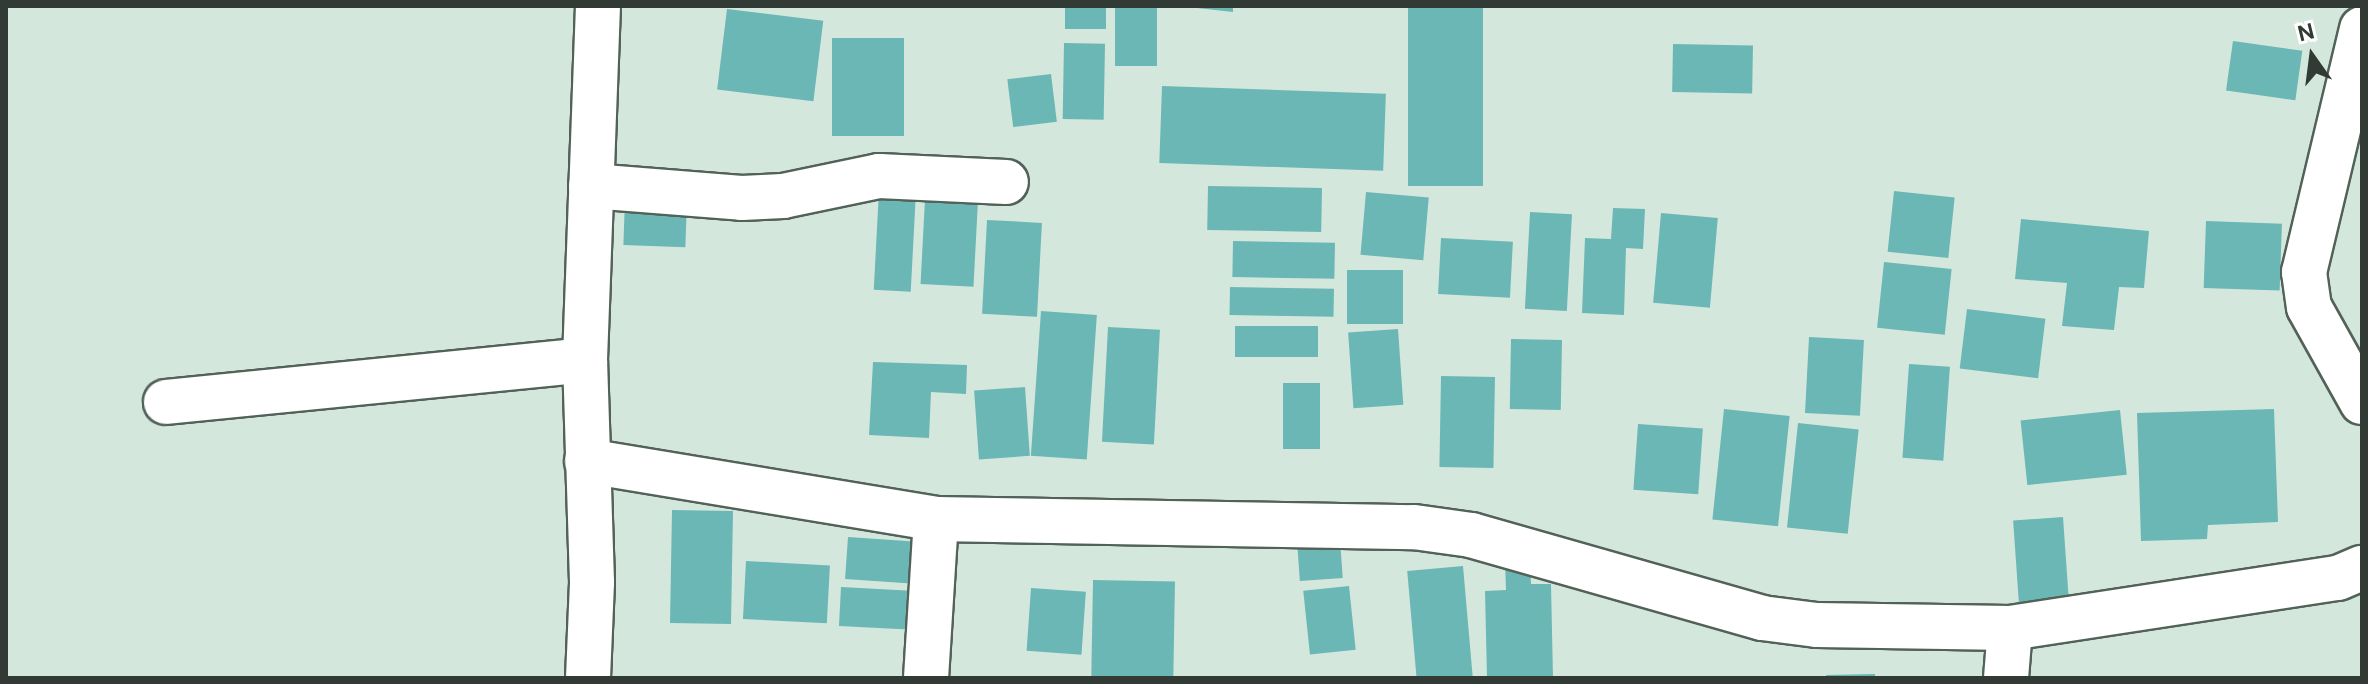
<!DOCTYPE html>
<html>
<head>
<meta charset="utf-8">
<style>
  body { margin:0 }
  #map { position:relative; width:2368px; height:684px; overflow:hidden; background:#d4e7dd; font-family:"DM Sans",sans-serif }
  div>[style] { position:absolute }
  .building>* { inset:0; background:#6bb7b5; transform-origin:0 0 }
  .roads { filter:drop-shadow(2px 0 #526259) drop-shadow(-2px 0 #526259) drop-shadow(0 2px #526259) drop-shadow(0 -2px #526259) }
  .street>* { height:44px; margin:-22px; padding:0 22px; transform-origin:22px; border-radius:22px; background:#fff }
  span { translate:-50% -50%; white-space:nowrap; text-align:center; line-height:1.15; -webkit-text-stroke:8px #fff; paint-order:stroke }
  .frame { position:absolute; inset:0; border:8px solid #323a35; pointer-events:none }
  .north { position:absolute; left:2272px; top:16px; width:80px; height:80px; -webkit-text-stroke:6px #fff; paint-order:stroke; rotate:346deg; font-size:22px; font-weight:700; line-height:32px; text-align:center; color:#323a35 }
  .north::after { content:''; display:block; margin:auto; width:28px; height:36px; background:#323a35; clip-path:polygon(50% 0,100% 100%,50% 72%,0 100%) }
</style>
</head>
<body>
<div id="map">
  <div class="building">
    <div style="left:1065px;top:6px;width:41px;height:23px"></div>
    <div style="left:1115px;top:6px;width:42px;height:60px"></div>
    <div style="clip-path:polygon(1179px 6px,1233px 6px,1233px 12px)"></div>
    <div style="left:1408px;top:6px;width:75px;height:180px"></div>
    <div style="left:727px;top:9px;width:97px;height:81px;rotate:7deg"></div>
    <div style="left:832px;top:38px;width:72px;height:98px"></div>
    <div style="left:2233px;top:41px;width:70px;height:50px;rotate:8deg"></div>
    <div style="left:1064px;top:43px;width:41px;height:76px;rotate:1deg"></div>
    <div style="left:1673px;top:44px;width:80px;height:48px;rotate:1deg"></div>
    <div style="left:1051px;top:74px;width:48px;height:44px;rotate:83deg"></div>
    <div style="left:1162px;top:86px;width:224px;height:77px;rotate:2deg"></div>
    <div style="left:1208px;top:186px;width:114px;height:44px;rotate:1deg"></div>
    <div style="left:879px;top:190px;width:37px;height:100px;rotate:3deg"></div>
    <div style="left:1894px;top:191px;width:61px;height:61px;rotate:6deg"></div>
    <div style="left:1366px;top:192px;width:63px;height:63px;rotate:5deg"></div>
    <div style="left:625px;top:199px;width:62px;height:46px;rotate:2deg"></div>
    <div style="left:925px;top:199px;width:53px;height:85px;rotate:3deg"></div>
    <div style="clip-path:polygon(1613px 208px,1645px 209px,1643px 249px,1626px 248px,1624px 315px,1582px 313px,1585px 238px,1611px 239px)"></div>
    <div style="left:1530px;top:212px;width:42px;height:97px;rotate:3deg"></div>
    <div style="left:1661px;top:213px;width:57px;height:90px;rotate:5deg"></div>
    <div style="clip-path:polygon(2021px 219px,2149px 231px,2144px 288px,2119px 287px,2114px 330px,2062px 326px,2067px 283px,2015px 279px)"></div>
    <div style="left:987px;top:220px;width:55px;height:94px;rotate:3deg"></div>
    <div style="left:2206px;top:221px;width:76px;height:67px;rotate:2deg"></div>
    <div style="left:1441px;top:238px;width:72px;height:56px;rotate:3deg"></div>
    <div style="left:1233px;top:241px;width:102px;height:36px;rotate:1deg"></div>
    <div style="left:1884px;top:262px;width:68px;height:66px;rotate:6deg"></div>
    <div style="left:1403px;top:270px;width:54px;height:56px;rotate:90deg"></div>
    <div style="left:1230px;top:287px;width:104px;height:28px;rotate:1deg"></div>
    <div style="left:1967px;top:309px;width:79px;height:60px;rotate:7deg"></div>
    <div style="left:1041px;top:311px;width:56px;height:145px;rotate:4deg"></div>
    <div style="left:1235px;top:326px;width:83px;height:31px"></div>
    <div style="left:1108px;top:327px;width:52px;height:115px;rotate:3deg"></div>
    <div style="left:1398px;top:329px;width:76px;height:50px;rotate:86deg"></div>
    <div style="left:1809px;top:337px;width:55px;height:76px;rotate:3deg"></div>
    <div style="left:1511px;top:339px;width:51px;height:70px;rotate:1deg"></div>
    <div style="clip-path:polygon(873px 362px,967px 365px,966px 394px,931px 392px,929px 438px,869px 435px)"></div>
    <div style="left:1909px;top:364px;width:41px;height:94px;rotate:4deg"></div>
    <div style="left:1441px;top:376px;width:54px;height:91px;rotate:1deg"></div>
    <div style="left:1283px;top:383px;width:37px;height:66px"></div>
    <div style="left:1025px;top:387px;width:69px;height:51px;rotate:86deg"></div>
    <div style="left:1724px;top:409px;width:66px;height:111px;rotate:6deg"></div>
    <div style="clip-path:polygon(2274px 409px,2278px 522px,2208px 525px,2207px 539px,2141px 541px,2137px 413px)"></div>
    <div style="left:2120px;top:410px;width:65px;height:100px;rotate:84deg"></div>
    <div style="left:1798px;top:423px;width:61px;height:105px;rotate:6deg"></div>
    <div style="left:1638px;top:424px;width:65px;height:66px;rotate:4deg"></div>
    <div style="left:672px;top:510px;width:61px;height:113px;rotate:1deg"></div>
    <div style="left:2063px;top:517px;width:83px;height:50px;rotate:86deg"></div>
    <div style="left:848px;top:537px;width:77px;height:42px;rotate:4deg"></div>
    <div style="left:1340px;top:539px;width:39px;height:43px;rotate:86deg"></div>
    <div style="left:746px;top:561px;width:84px;height:58px;rotate:3deg"></div>
    <div style="clip-path:polygon(1505px 561px,1530px 561px,1531px 584px,1551px 584px,1553px 678px,1487px 678px,1485px 591px,1506px 590px)"></div>
    <div style="left:1463px;top:566px;width:112px;height:56px;rotate:85deg"></div>
    <div style="left:1093px;top:580px;width:82px;height:98px;rotate:1deg"></div>
    <div style="left:1349px;top:586px;width:64px;height:46px;rotate:84deg"></div>
    <div style="left:841px;top:587px;width:84px;height:39px;rotate:3deg"></div>
    <div style="left:1031px;top:588px;width:55px;height:63px;rotate:4deg"></div>
    <div style="clip-path:polygon(1875px 674px,1875px 678px,1826px 678px,1826px 675px)"></div>
  </div>
  <div class="roads">
    <div class="street">
      <div style="left:2362px;top:29px;width:250px;rotate:103.4deg"></div>
      <div style="left:2304px;top:272px;width:35px;rotate:82deg"></div>
      <div style="left:2309px;top:307px;width:109px;rotate:60.8deg"></div>
      <div style="left:591px;top:186px;width:151px;rotate:4.5deg"></div>
      <div style="left:742px;top:198px;width:41px;rotate:-2.8deg"></div>
      <div style="left:783px;top:196px;width:98px;rotate:-11.8deg"></div>
      <div style="left:879px;top:176px;width:127px;rotate:2.7deg"></div>
      <div style="left:166px;top:402px;width:421px;rotate:-5.7deg"></div>
      <div style="left:587px;top:461px;width:354px;rotate:9.4deg"></div>
      <div style="left:936px;top:519px;width:478px;rotate:1deg"></div>
      <div style="left:1414px;top:527px;width:58px;rotate:8deg"></div>
      <div style="left:1471px;top:535px;width:303px;rotate:15.9deg"></div>
      <div style="left:1762px;top:618px;width:55px;rotate:7.3deg"></div>
      <div style="left:1817px;top:625px;width:193px;rotate:0.9deg"></div>
      <div style="left:588px;top:678px;width:96px;rotate:-87.6deg"></div>
      <div style="left:592px;top:582px;width:222px;rotate:-91.8deg"></div>
      <div style="left:585px;top:360px;width:354px;rotate:-87.9deg"></div>
      <div style="left:926px;top:678px;width:159px;rotate:-86.4deg"></div>
      <div style="left:2006px;top:678px;width:50px;rotate:-85.4deg"></div>
      <div style="left:2010px;top:628px;width:332px;rotate:-8.7deg"></div>
      <div style="left:2338px;top:578px;width:26px;rotate:-23deg"></div>
    </div>
  </div>
  <div class="frame"></div>
  <div class="north">N</div>
</div>
</body>
</html>
